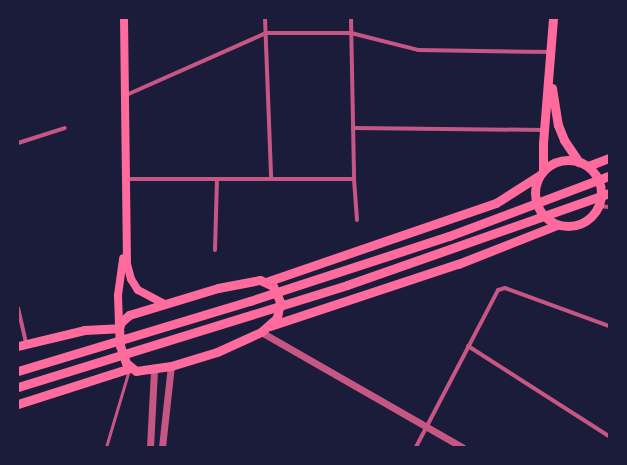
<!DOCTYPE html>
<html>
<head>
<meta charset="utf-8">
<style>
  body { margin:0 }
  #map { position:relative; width:627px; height:465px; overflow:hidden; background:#1b1b3a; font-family:Montserrat,sans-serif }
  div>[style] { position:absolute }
  .service>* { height:3px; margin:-1.5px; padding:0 1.5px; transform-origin:1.5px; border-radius:1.5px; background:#c65784 }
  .minor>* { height:4px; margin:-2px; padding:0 2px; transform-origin:2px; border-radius:2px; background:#c65784 }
  .tertiary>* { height:7px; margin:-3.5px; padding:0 3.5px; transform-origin:3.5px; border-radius:3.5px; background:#c65784 }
  .secondary>* { height:8px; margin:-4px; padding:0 4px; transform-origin:4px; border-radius:4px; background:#ff6b9d }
  .primary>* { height:9px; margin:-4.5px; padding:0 4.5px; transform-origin:4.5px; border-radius:4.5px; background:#ff6b9d }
  .primary>.ring { margin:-4.5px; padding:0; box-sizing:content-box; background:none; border:9px solid #ff6b9d; border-radius:50% }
  .trunk>* { height:9px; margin:-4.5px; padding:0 4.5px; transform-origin:4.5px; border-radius:4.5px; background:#ff6b9d }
  span { translate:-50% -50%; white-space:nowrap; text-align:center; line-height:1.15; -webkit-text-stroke:3px #1b1b3a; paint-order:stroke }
  .frame { position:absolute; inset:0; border:19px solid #1b1b3a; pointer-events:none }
</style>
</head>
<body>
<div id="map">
  <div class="service">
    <div style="left:106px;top:447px;width:80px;rotate:-73.4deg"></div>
  </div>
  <div class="minor">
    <div style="left:265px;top:18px;width:159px;rotate:87.8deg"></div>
    <div style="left:351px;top:18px;width:161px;rotate:88.9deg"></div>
    <div style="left:354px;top:179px;width:41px;rotate:85.8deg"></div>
    <div style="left:124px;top:96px;width:155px;rotate:-23.9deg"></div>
    <div style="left:266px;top:33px;width:85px"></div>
    <div style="left:351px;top:33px;width:69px;rotate:14.2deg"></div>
    <div style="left:418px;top:50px;width:133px;rotate:0.9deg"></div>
    <div style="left:353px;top:128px;width:191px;rotate:0.6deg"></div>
    <div style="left:18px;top:143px;width:49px;rotate:-17.7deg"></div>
    <div style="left:125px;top:179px;width:229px"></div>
    <div style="left:599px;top:206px;width:10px;rotate:6deg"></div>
    <div style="left:215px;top:250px;width:71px;rotate:-88.4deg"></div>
    <div style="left:18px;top:308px;width:36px;rotate:77deg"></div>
    <div style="left:468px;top:346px;width:167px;rotate:32.6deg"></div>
    <div style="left:416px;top:447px;width:177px;rotate:-62.4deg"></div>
    <div style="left:498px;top:290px;width:7px;rotate:-16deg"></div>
    <div style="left:505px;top:288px;width:111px;rotate:20.1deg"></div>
  </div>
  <div class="tertiary">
    <div style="left:261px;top:332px;width:232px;rotate:29.8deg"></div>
    <div style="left:150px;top:447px;width:77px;rotate:-87deg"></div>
    <div style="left:162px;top:447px;width:81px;rotate:-83.7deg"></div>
  </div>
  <div class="secondary">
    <div style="left:124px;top:18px;width:246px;rotate:89.3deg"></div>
    <div style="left:127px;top:264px;width:16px;rotate:75deg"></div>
    <div style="left:131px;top:279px;width:13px;rotate:58deg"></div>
    <div style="left:138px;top:290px;width:30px;rotate:28deg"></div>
    <div style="left:119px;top:324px;width:29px;rotate:-92deg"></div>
    <div style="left:118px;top:295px;width:37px;rotate:-82deg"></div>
  </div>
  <div class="primary">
    <div style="left:552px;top:88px;width:37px;rotate:81deg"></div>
    <div style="left:558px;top:125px;width:16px;rotate:68deg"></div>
    <div style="left:564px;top:140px;width:27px;rotate:56deg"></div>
    <div class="ring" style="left:535px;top:160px;width:57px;height:57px"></div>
    <div style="left:588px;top:166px;width:22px;rotate:-21deg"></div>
    <div style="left:543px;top:171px;width:28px;rotate:-90deg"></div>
    <div style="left:543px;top:143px;width:125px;rotate:-85.4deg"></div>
    <div style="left:260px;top:280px;width:14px;rotate:25deg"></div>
    <div style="left:273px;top:286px;width:17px;rotate:66deg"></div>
    <div style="left:280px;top:302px;width:16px;rotate:101deg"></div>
    <div style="left:277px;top:318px;width:21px;rotate:139deg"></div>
    <div style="left:261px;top:332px;width:48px;rotate:155.6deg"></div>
    <div style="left:217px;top:352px;width:48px;rotate:163.1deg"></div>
    <div style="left:171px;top:366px;width:35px;rotate:172deg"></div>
    <div style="left:136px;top:371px;width:13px;rotate:-141deg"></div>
    <div style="left:126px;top:363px;width:18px;rotate:-109deg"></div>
    <div style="left:120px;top:346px;width:18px;rotate:-93deg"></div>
    <div style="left:119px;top:328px;width:6px;rotate:-72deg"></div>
    <div style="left:121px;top:322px;width:11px;rotate:-41deg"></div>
    <div style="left:129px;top:315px;width:93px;rotate:-16.9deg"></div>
    <div style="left:218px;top:288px;width:43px;rotate:-10.8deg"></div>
    <div style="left:266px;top:282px;width:243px;rotate:-19deg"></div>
    <div style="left:496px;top:203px;width:52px;rotate:-32.5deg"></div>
    <div style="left:270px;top:326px;width:198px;rotate:-18.3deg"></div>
    <div style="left:458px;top:264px;width:106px;rotate:-21.5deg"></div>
    <div style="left:18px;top:346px;width:68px;rotate:-13.6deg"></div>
    <div style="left:84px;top:330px;width:35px;rotate:-3deg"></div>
    <div style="left:18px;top:404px;width:118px;rotate:-17.8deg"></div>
  </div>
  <div class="trunk">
    <div style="left:18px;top:371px;width:242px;rotate:-16.8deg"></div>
    <div style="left:250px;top:301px;width:209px;rotate:-18.1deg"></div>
    <div style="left:449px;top:236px;width:171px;rotate:-20.6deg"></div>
    <div style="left:18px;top:387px;width:344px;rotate:-17.2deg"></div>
    <div style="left:347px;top:285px;width:278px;rotate:-19.3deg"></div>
  </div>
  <div class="frame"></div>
</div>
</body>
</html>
